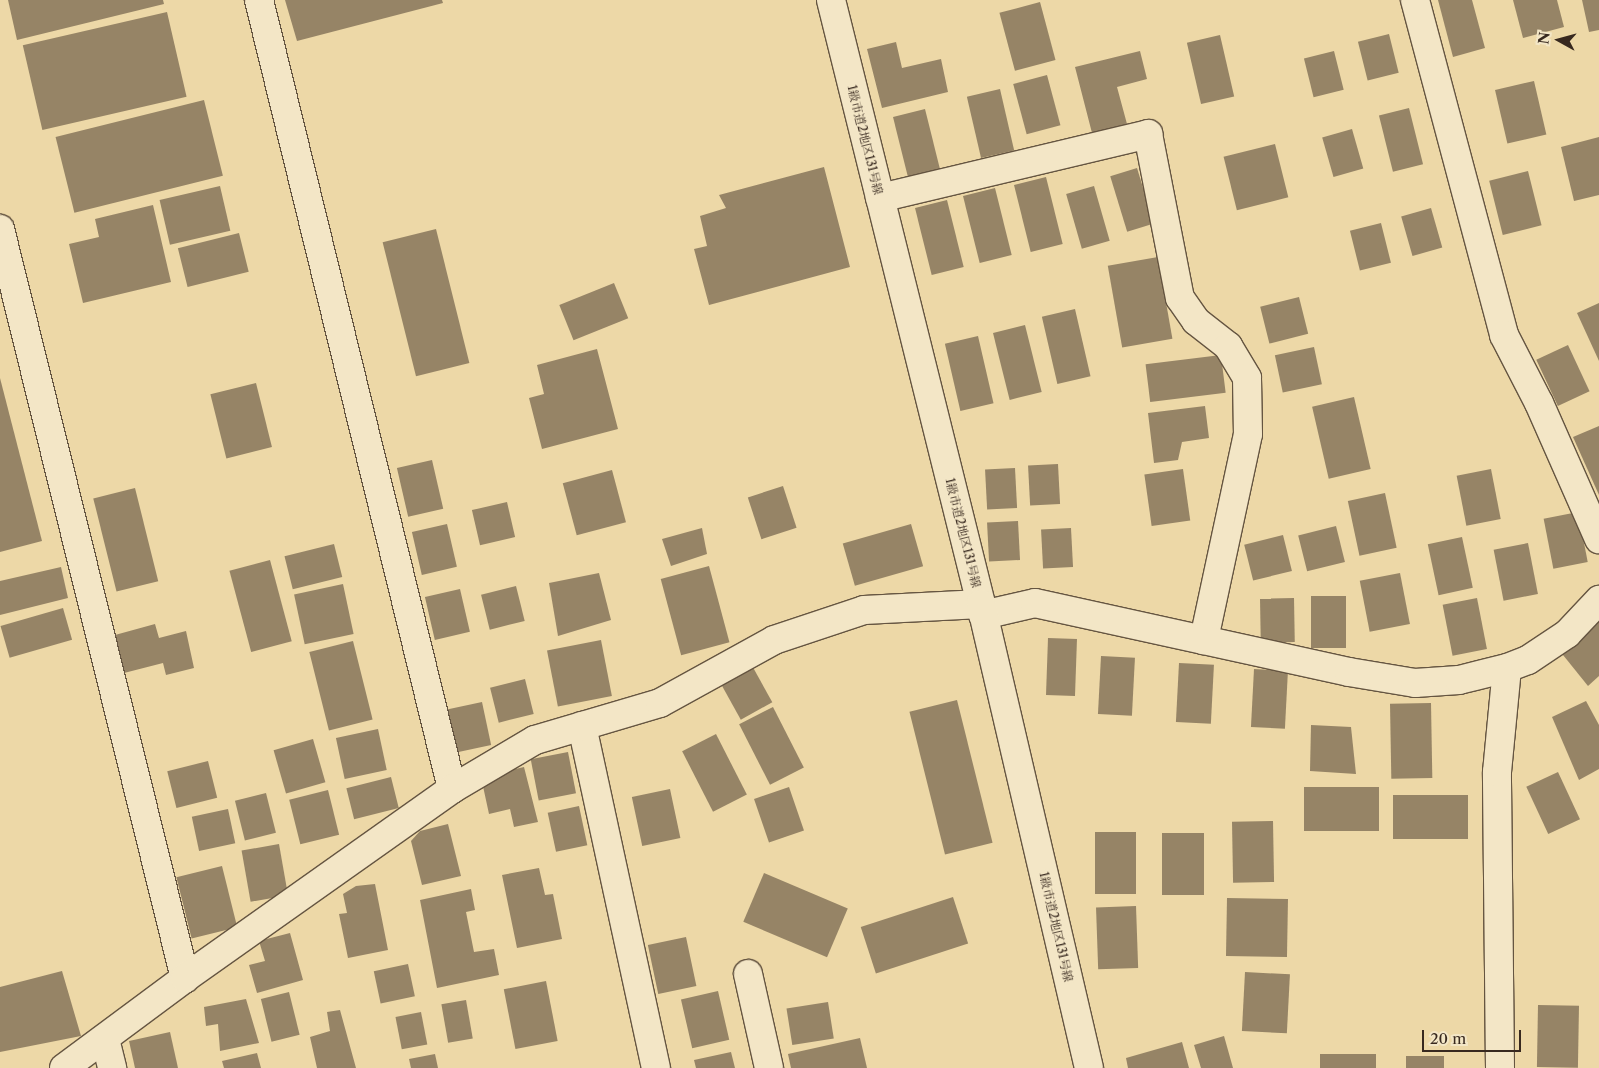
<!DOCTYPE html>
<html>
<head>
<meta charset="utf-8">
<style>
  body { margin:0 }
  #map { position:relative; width:1599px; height:1068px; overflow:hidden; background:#edd8a7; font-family:"Libre Caslon Text","Noto Serif JP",serif }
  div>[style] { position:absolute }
  .building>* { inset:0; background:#968466; transform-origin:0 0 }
  .roads { filter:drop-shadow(1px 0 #655541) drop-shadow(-1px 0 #655541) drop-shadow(0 1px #655541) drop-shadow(0 -1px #655541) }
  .minor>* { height:28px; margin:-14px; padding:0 14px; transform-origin:14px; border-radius:14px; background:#f3e6c6 }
  .tertiary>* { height:28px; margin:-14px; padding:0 14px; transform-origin:14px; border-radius:14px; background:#f3e6c6 }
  span { translate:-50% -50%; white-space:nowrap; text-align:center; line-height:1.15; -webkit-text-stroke:4px #f3e6c6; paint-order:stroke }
  .street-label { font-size:12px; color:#38291f }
  .north { position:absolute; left:1534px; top:15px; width:50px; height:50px; -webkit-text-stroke:4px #f3e6c6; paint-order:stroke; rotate:277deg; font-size:14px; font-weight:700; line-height:20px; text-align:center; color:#38291f }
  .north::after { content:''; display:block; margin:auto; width:18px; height:22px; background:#38291f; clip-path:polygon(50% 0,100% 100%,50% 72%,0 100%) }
  .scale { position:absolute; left:1422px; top:1030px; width:99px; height:22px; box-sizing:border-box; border:2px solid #38291f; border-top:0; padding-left:6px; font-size:15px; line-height:18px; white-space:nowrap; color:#38291f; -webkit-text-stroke:4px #f3e6c6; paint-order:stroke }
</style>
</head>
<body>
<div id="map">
  <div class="building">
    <div style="clip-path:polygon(8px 0,163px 0,164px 4px,17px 40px)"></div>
    <div style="clip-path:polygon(285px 0,442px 0,443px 3px,297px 41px)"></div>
    <div style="clip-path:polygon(1438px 0,1472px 0,1485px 48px,1453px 57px)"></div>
    <div style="clip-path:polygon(1513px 0,1557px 0,1564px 27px,1523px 38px)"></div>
    <div style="clip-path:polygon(1582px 0,1599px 0,1599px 30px,1589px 32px)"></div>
    <div style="left:1040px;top:2px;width:60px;height:42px;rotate:75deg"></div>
    <div style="left:167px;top:12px;width:87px;height:148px;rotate:77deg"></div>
    <div style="left:1389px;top:34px;width:40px;height:32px;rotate:76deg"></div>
    <div style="left:1220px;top:35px;width:63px;height:34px;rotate:77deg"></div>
    <div style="clip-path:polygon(896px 42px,902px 68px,941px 59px,948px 92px,882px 108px,867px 49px)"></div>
    <div style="clip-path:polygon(1140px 51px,1147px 79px,1117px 87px,1127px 124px,1092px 133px,1075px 67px)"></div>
    <div style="left:1334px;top:51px;width:40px;height:31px;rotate:76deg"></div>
    <div style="left:1047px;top:75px;width:52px;height:35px;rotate:75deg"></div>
    <div style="left:1534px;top:81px;width:55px;height:40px;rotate:77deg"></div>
    <div style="left:1000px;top:89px;width:63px;height:34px;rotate:77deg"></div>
    <div style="left:204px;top:100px;width:78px;height:153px;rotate:76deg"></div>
    <div style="left:1409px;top:108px;width:58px;height:31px;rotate:76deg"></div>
    <div style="left:925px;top:109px;width:69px;height:33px;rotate:76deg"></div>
    <div style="left:1352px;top:129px;width:41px;height:31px;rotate:74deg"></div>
    <div style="clip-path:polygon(1599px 137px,1599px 195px,1574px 201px,1561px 147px)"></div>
    <div style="left:1275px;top:144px;width:55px;height:53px;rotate:76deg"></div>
    <div style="clip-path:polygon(824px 167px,850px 267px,709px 305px,694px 249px,707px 246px,700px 216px,726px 208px,719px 195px)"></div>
    <div style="left:1137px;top:168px;width:58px;height:28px;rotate:73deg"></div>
    <div style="left:1528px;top:171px;width:56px;height:40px;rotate:76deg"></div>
    <div style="left:1046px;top:177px;width:69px;height:33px;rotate:76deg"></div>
    <div style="left:220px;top:186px;width:46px;height:62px;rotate:77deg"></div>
    <div style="left:1094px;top:186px;width:57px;height:29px;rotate:74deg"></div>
    <div style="left:995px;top:188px;width:69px;height:33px;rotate:76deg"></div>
    <div style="left:947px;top:200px;width:69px;height:33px;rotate:76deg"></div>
    <div style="clip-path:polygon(153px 205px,171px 282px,83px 303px,69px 244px,99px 237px,95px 219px)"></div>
    <div style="left:1431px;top:208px;width:41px;height:31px;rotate:74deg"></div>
    <div style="left:1381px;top:223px;width:41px;height:32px;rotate:76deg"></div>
    <div style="left:436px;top:229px;width:138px;height:55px;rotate:76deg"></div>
    <div style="left:239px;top:233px;width:40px;height:63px;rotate:76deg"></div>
    <div style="left:1158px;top:257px;width:83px;height:51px;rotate:80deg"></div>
    <div style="left:614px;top:283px;width:38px;height:59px;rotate:68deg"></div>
    <div style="left:1299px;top:297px;width:38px;height:40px;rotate:76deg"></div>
    <div style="clip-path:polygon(1599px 303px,1599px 361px,1577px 313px)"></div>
    <div style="left:1075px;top:309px;width:69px;height:34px;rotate:77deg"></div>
    <div style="left:1025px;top:325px;width:69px;height:33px;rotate:76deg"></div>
    <div style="left:978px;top:336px;width:69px;height:34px;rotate:77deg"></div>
    <div style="left:1568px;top:345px;width:51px;height:35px;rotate:65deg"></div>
    <div style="left:1314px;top:347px;width:38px;height:40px;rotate:78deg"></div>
    <div style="clip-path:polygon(597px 349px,618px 429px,542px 449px,529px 398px,544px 394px,537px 365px)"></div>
    <div style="left:1221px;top:355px;width:38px;height:76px;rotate:83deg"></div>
    <div style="clip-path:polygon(0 378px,42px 541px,0 552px)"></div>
    <div style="left:256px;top:383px;width:66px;height:47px;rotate:76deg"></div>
    <div style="left:1354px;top:397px;width:74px;height:43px;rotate:77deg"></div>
    <div style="clip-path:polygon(1205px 406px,1209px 438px,1182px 442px,1178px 460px,1154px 463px,1148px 413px)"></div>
    <div style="clip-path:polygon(1599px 426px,1599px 495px,1573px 437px)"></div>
    <div style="left:432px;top:460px;width:50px;height:36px;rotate:77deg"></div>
    <div style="left:1058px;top:464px;width:40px;height:30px;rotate:87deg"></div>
    <div style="left:1015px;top:468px;width:40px;height:30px;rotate:87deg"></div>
    <div style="left:1183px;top:469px;width:52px;height:39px;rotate:82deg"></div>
    <div style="left:1491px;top:469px;width:51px;height:35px;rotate:79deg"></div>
    <div style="left:612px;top:470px;width:54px;height:51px;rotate:75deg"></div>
    <div style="left:783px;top:486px;width:44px;height:37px;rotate:72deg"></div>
    <div style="left:135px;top:488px;width:96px;height:43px;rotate:76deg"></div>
    <div style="left:1385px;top:493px;width:56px;height:38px;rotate:78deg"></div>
    <div style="left:507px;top:502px;width:36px;height:36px;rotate:77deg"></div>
    <div style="left:1578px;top:512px;width:51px;height:35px;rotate:79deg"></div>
    <div style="left:1018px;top:521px;width:39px;height:31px;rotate:87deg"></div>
    <div style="left:447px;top:524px;width:44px;height:36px;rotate:77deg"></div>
    <div style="left:911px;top:524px;width:44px;height:71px;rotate:74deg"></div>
    <div style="left:1336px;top:526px;width:37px;height:39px;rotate:76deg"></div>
    <div style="clip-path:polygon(702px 528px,707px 554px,671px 566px,662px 539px)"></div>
    <div style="left:1071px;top:528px;width:39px;height:30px;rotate:87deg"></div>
    <div style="left:1283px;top:535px;width:37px;height:40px;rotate:76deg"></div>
    <div style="left:1462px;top:537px;width:52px;height:35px;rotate:78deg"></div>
    <div style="left:1528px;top:543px;width:52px;height:35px;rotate:79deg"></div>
    <div style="left:334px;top:544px;width:34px;height:51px;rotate:76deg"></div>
    <div style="left:270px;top:560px;width:84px;height:42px;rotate:75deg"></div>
    <div style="left:709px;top:566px;width:79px;height:50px;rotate:75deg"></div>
    <div style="clip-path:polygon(61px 567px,68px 598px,0 615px,0 581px)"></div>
    <div style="clip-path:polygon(599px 573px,611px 620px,558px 636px,549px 583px)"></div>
    <div style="left:1400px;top:573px;width:52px;height:41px;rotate:79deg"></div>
    <div style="left:343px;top:584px;width:51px;height:50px;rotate:78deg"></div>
    <div style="left:516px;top:586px;width:36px;height:36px;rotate:76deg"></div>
    <div style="left:460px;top:589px;width:44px;height:36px;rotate:77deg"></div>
    <div style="left:1311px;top:596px;width:35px;height:52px"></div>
    <div style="left:1294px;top:598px;width:44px;height:34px;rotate:89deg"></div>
    <div style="left:1477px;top:598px;width:52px;height:35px;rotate:79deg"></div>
    <div style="left:63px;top:608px;width:33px;height:65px;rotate:74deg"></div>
    <div style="clip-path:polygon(1599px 617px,1599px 676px,1588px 686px,1559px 650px)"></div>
    <div style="clip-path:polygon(155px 624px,159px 638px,186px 631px,194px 668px,166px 675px,163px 663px,124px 673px,115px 635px)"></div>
    <div style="left:1048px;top:638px;width:29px;height:57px;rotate:2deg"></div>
    <div style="left:601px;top:640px;width:57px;height:55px;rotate:79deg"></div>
    <div style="left:353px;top:641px;width:81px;height:45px;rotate:76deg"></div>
    <div style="left:1101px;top:656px;width:34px;height:58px;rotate:3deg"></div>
    <div style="left:750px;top:662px;width:46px;height:36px;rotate:61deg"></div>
    <div style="left:1179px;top:663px;width:35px;height:59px;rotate:3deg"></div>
    <div style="left:1254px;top:669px;width:34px;height:58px;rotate:3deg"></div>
    <div style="left:525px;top:679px;width:36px;height:36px;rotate:76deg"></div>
    <div style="left:957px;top:700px;width:147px;height:49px;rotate:76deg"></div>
    <div style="clip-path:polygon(1586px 701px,1599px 725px,1599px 769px,1579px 780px,1552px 717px)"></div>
    <div style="left:482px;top:702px;width:44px;height:37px;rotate:78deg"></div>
    <div style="left:1431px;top:703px;width:75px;height:41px;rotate:89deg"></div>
    <div style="left:773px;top:707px;width:68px;height:38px;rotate:63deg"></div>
    <div style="clip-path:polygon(1311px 725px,1351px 727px,1356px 774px,1310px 771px)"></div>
    <div style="left:378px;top:729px;width:42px;height:43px;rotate:78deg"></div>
    <div style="left:716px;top:734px;width:68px;height:38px;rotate:63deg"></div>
    <div style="left:313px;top:739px;width:45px;height:41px;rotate:74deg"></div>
    <div style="left:568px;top:752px;width:42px;height:38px;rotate:79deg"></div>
    <div style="left:208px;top:761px;width:38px;height:42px;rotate:76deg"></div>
    <div style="clip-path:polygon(524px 767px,538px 822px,514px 827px,510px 809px,489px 814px,481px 777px)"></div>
    <div style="left:1558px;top:772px;width:52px;height:35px;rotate:65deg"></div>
    <div style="left:391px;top:777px;width:32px;height:46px;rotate:76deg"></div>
    <div style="left:789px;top:787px;width:46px;height:37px;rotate:71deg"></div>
    <div style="left:1304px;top:787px;width:75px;height:44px"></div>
    <div style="left:670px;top:789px;width:50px;height:39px;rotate:78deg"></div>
    <div style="left:328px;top:790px;width:46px;height:40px;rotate:76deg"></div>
    <div style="left:266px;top:793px;width:41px;height:32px;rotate:76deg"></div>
    <div style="left:1468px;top:795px;width:44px;height:75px;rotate:90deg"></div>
    <div style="left:579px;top:806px;width:40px;height:32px;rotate:78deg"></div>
    <div style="left:228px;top:809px;width:35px;height:37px;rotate:78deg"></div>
    <div style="left:1273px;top:821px;width:61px;height:41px;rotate:89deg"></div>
    <div style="clip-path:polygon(448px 824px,461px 876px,422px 885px,411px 841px,420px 831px)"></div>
    <div style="left:1095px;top:832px;width:41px;height:62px"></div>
    <div style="left:1162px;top:833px;width:42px;height:62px"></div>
    <div style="left:279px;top:844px;width:52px;height:38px;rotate:80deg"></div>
    <div style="left:222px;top:866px;width:63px;height:47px;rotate:76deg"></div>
    <div style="clip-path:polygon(539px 868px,545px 895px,553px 894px,562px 939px,517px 948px,502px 875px)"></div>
    <div style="left:764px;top:873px;width:91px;height:53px;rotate:23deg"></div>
    <div style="clip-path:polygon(375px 884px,388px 950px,348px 958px,339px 914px,347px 913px,343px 894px,356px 886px)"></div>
    <div style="clip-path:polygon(471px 889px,475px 910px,466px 912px,474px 952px,494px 949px,499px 975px,437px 988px,420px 900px)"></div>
    <div style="left:953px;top:897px;width:49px;height:97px;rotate:72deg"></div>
    <div style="left:1227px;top:898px;width:61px;height:58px;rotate:1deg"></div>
    <div style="left:1136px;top:906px;width:62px;height:40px;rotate:88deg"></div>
    <div style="clip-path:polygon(290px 933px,303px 980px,257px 993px,249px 965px,265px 961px,259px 941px)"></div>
    <div style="left:686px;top:937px;width:50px;height:39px;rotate:78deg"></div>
    <div style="left:408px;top:964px;width:33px;height:35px;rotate:78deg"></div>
    <div style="clip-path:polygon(62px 971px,81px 1036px,0 1052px,0 987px)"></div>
    <div style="left:1245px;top:972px;width:45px;height:59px;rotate:3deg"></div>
    <div style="left:546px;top:981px;width:61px;height:43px;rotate:79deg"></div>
    <div style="left:718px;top:991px;width:50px;height:38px;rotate:77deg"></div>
    <div style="left:289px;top:992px;width:44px;height:29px;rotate:76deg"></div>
    <div style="clip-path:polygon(246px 999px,259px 1043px,220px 1051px,218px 1024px,206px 1026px,204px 1007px)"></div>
    <div style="left:466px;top:1000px;width:39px;height:25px;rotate:80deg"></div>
    <div style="left:828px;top:1002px;width:37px;height:42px;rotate:81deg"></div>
    <div style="left:1538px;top:1005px;width:41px;height:62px;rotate:1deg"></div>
    <div style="clip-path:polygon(340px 1010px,356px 1068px,317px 1068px,310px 1037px,330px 1031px,327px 1012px)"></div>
    <div style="left:421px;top:1012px;width:33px;height:26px;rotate:79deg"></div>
    <div style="clip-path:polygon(170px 1032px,178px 1068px,135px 1068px,129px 1041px)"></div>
    <div style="clip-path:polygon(1224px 1036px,1233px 1068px,1201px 1068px,1194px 1045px)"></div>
    <div style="clip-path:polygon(860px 1038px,867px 1068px,791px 1068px,788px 1054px)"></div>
    <div style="clip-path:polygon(1182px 1042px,1189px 1068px,1128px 1068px,1126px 1058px)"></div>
    <div style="clip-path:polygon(731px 1052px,735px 1068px,696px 1068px,694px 1060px)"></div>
    <div style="clip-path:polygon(257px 1053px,261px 1068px,224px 1068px,222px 1061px)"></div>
    <div style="clip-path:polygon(435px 1054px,438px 1068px,411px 1068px,409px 1059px)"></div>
    <div style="left:1376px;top:1054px;width:14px;height:56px;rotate:90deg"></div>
    <div style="left:1406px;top:1056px;width:38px;height:12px"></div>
  </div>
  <div class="roads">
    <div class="minor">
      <div style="left:259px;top:0;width:812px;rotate:76.25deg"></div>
      <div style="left:1415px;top:0;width:347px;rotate:75.1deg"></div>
      <div style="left:1504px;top:335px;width:76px;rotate:62.8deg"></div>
      <div style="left:1539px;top:403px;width:149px;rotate:66.2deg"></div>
      <div style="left:880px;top:198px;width:276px;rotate:-13.4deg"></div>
      <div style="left:1148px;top:134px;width:167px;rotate:79deg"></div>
      <div style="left:1180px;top:298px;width:28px;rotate:55deg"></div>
      <div style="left:1196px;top:321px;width:41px;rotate:38deg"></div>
      <div style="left:1228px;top:346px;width:37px;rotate:59deg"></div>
      <div style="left:1247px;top:378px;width:56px;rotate:89deg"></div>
      <div style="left:1248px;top:434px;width:211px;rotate:102.1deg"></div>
      <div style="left:0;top:229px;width:772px;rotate:76.13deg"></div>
      <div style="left:983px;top:615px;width:53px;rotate:-13deg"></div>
      <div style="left:1035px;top:603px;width:321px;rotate:12.4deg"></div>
      <div style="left:1349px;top:672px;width:67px;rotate:9.5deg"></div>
      <div style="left:1415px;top:683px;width:44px;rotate:-3.9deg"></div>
      <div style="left:1459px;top:680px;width:49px;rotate:-14deg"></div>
      <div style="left:1507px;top:668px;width:22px;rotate:-21deg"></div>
      <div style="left:1528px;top:660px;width:47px;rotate:-33.7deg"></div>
      <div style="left:1567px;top:634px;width:47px;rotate:-46.7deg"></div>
      <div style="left:582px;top:726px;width:350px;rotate:77.8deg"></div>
      <div style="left:748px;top:974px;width:96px;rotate:77.4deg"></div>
      <div style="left:105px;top:1039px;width:30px;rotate:76deg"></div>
      <div style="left:64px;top:1068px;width:151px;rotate:-36.6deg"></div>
      <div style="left:185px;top:978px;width:327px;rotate:-35.3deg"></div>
      <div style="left:452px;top:789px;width:96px;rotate:-30.6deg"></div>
      <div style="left:535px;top:740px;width:130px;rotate:-16.5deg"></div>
      <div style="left:660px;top:703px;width:130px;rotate:-28.9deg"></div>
      <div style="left:774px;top:640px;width:95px;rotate:-18.4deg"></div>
      <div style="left:864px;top:610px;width:117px;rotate:-2.9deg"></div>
      <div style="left:1500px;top:1068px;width:296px;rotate:-90.6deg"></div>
      <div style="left:1497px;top:772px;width:104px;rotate:-84.5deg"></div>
    </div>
    <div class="tertiary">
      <div style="left:831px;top:0;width:622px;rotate:76.05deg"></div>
      <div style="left:981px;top:604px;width:476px;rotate:76.9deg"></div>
    </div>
  </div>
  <div class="street-label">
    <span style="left:865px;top:140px;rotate:76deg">1級市道2地区131号線</span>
    <span style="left:963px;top:533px;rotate:76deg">1級市道2地区131号線</span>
    <span style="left:1056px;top:927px;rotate:77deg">1級市道2地区131号線</span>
  </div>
  <div class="north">N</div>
  <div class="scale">20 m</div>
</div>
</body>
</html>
